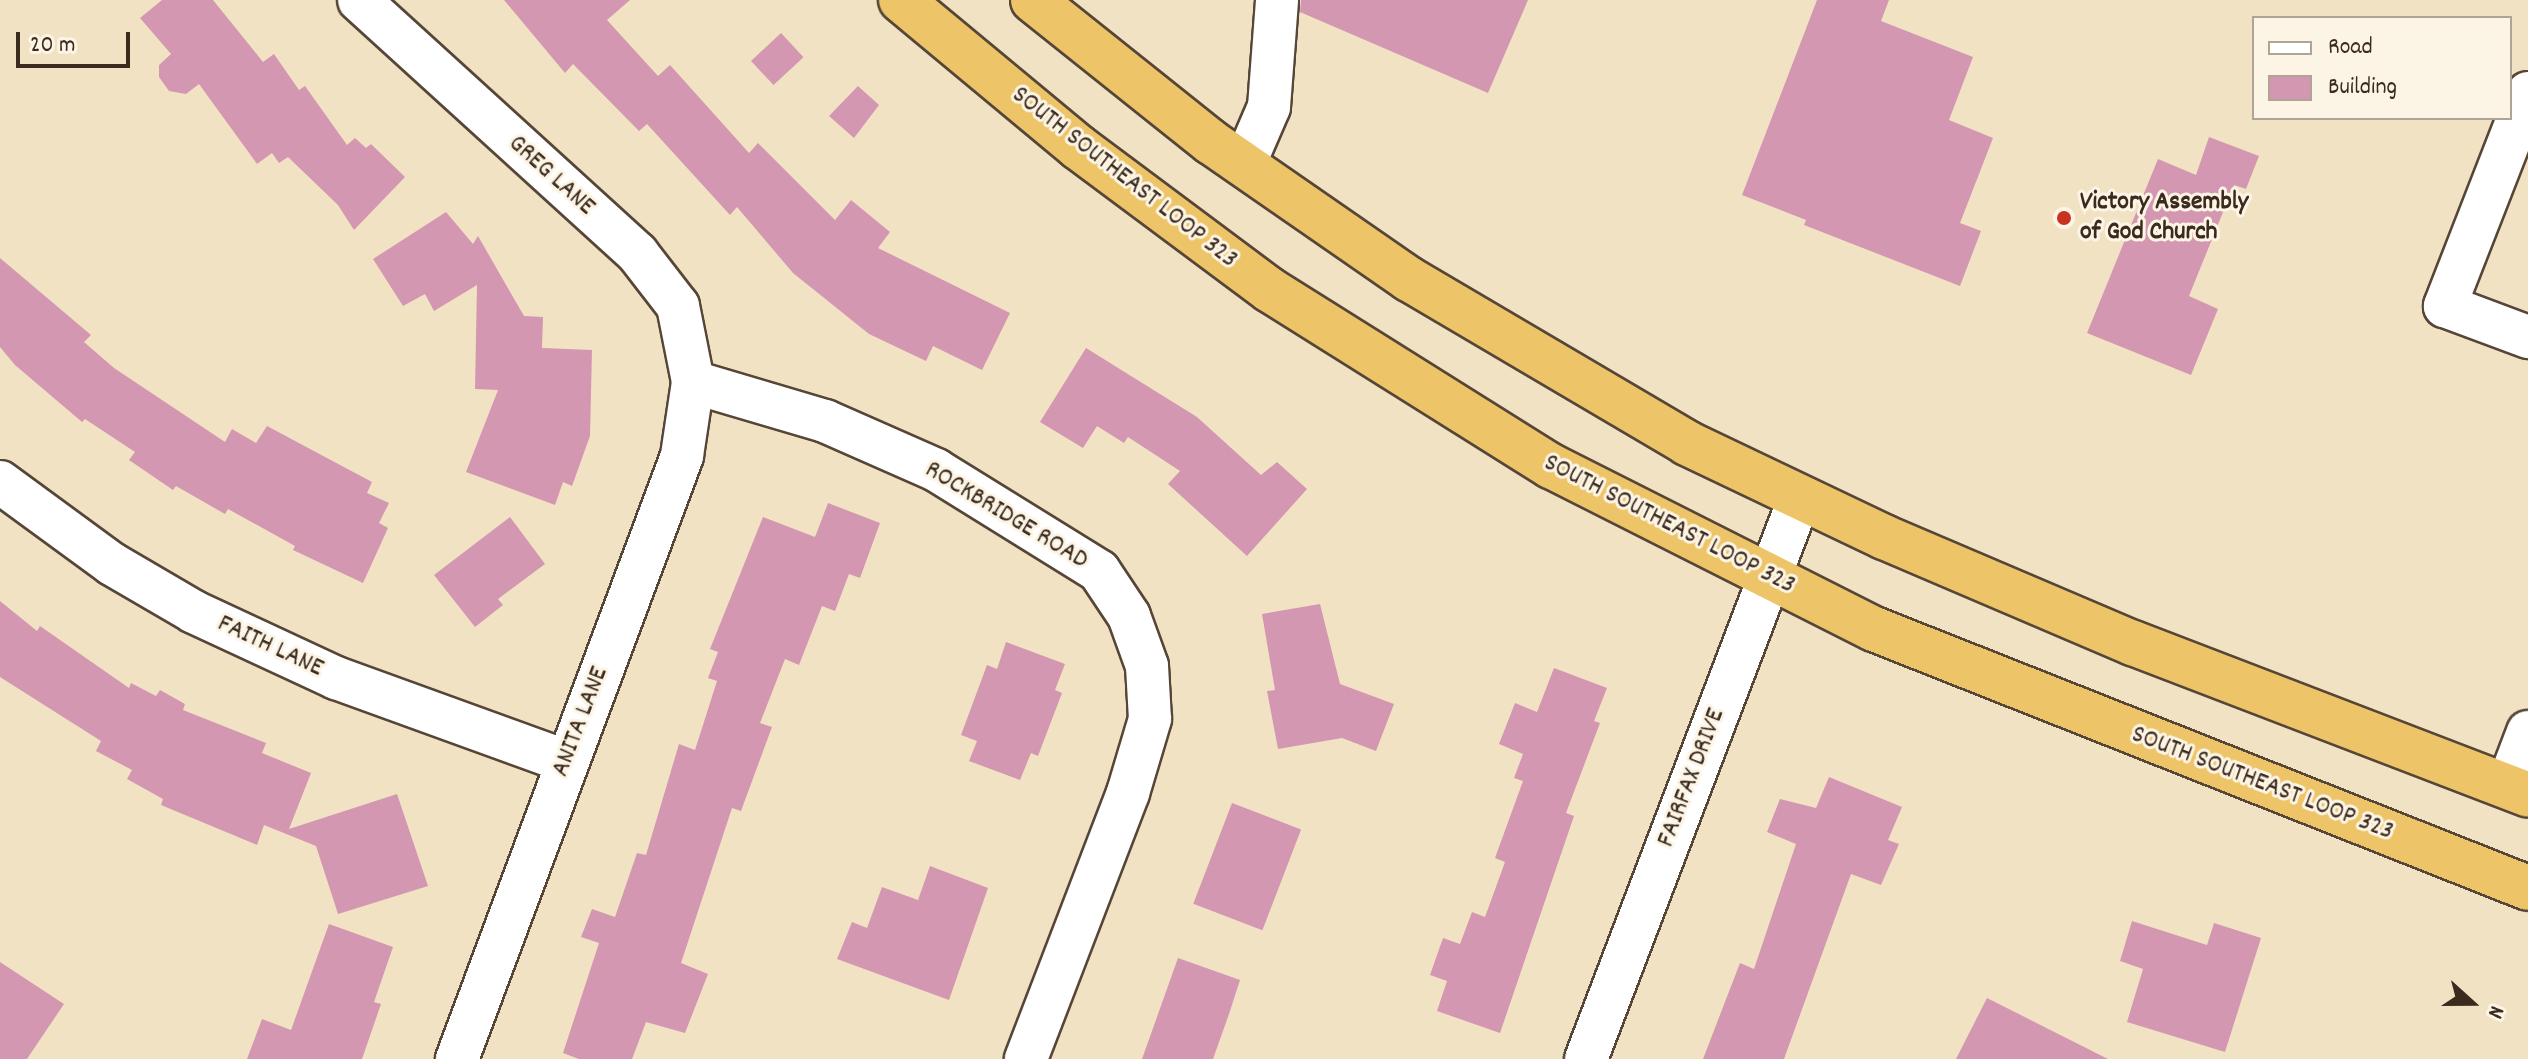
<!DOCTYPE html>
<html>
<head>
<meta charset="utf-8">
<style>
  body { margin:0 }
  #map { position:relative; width:2528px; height:1059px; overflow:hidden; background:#f2e2c4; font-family:Dekko,sans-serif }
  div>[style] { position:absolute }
  .building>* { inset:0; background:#d397b1; transform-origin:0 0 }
  .roads { filter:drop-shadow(2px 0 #564637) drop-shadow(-2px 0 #564637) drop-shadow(0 2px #564637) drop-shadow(0 -2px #564637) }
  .minor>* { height:42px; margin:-21px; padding:0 21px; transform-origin:21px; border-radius:21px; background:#fff }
  .highway>* { height:44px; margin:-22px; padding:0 22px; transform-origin:22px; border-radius:22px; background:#eec469 }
  .dots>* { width:22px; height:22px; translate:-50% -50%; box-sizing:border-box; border:4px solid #fcf5e5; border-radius:50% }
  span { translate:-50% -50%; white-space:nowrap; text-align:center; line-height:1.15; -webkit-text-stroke:6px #fcf5e5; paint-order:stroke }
  .street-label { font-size:26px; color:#3b2a1e }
  .poi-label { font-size:26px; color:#3b2a1e; font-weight:700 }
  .left { translate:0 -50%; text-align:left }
  .legend { position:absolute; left:2252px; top:16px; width:260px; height:104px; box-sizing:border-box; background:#fcf5e5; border:2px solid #afa495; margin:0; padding:10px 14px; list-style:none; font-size:24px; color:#3b2a1e }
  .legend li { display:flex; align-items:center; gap:16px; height:40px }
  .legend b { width:40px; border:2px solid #afa495 }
  .north { position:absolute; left:2432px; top:963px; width:80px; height:80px; -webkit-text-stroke:6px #fcf5e5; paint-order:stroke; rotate:111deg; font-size:22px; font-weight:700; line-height:32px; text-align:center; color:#3b2a1e }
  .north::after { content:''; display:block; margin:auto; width:28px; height:36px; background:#3b2a1e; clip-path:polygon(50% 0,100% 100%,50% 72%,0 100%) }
  .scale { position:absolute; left:16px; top:32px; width:114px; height:36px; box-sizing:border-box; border:4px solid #3b2a1e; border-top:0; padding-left:10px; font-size:24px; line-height:28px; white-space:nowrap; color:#3b2a1e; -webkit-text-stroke:6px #fcf5e5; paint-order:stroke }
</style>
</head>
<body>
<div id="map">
  <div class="building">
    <div style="clip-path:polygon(162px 0,213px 0,263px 62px,274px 54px,299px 90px,305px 86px,347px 145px,355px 138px,366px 148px,371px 144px,405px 177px,354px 230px,338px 205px,288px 157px,279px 163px,272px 153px,257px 164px,199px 84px,186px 94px,169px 91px,159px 77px,159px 65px,171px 54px,140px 18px)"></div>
    <div style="clip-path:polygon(504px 0,630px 0,607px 20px,658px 76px,670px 65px,749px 153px,758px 143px,835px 220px,851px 200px,890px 232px,878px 248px,1010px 313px,982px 370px,933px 346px,926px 361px,869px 334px,793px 273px,737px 207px,730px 215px,647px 124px,639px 131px,573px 64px,565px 73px)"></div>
    <div style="clip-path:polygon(1301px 0,1528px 0,1488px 93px,1300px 12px)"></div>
    <div style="clip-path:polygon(1817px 0,1889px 0,1881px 21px,1973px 57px,1949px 120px,1993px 138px,1960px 223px,1981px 231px,1960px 286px,1804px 225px,1806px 220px,1742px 195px)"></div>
    <div style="left:781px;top:33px;width:33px;height:41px;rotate:47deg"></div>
    <div style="clip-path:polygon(858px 86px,879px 105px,854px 138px,829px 116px)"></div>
    <div style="clip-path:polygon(2209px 137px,2259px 156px,2246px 189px,2234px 185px,2189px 296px,2218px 309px,2191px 375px,2087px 333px,2158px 159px,2196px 175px)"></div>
    <div style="clip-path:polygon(446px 212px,473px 244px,478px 236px,524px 316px,543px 317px,542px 348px,592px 350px,590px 436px,572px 486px,563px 482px,555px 505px,466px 472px,498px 390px,475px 389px,477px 285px,434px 311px,425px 294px,403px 306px,373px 259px)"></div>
    <div style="clip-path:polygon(0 258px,91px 335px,84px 342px,114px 368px,225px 442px,232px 429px,256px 443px,267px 426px,372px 482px,367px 493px,389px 503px,379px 523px,388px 528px,363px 583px,293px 550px,295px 546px,228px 509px,225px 514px,176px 486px,173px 490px,129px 460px,135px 452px,85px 419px,82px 422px,15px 365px,0 347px)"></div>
    <div style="clip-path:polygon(1086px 348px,1197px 417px,1261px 475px,1277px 462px,1307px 489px,1247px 556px,1168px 484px,1180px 471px,1128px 437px,1124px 443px,1097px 426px,1083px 448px,1040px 422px)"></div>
    <div style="clip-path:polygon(828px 503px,880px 523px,860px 578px,849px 574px,835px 611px,822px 606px,799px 665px,785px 659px,760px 723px,772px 727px,741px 811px,732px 808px,681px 963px,708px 974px,685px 1033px,646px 1022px,632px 1059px,579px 1059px,563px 1053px,599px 943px,581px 937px,592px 909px,615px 917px,637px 853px,646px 855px,679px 744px,695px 750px,717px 681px,708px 678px,718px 652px,710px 649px,763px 517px,815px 537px)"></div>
    <div style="clip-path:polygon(510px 517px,545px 564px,498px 599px,503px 605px,475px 627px,434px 575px)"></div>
    <div style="clip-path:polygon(0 601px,37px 631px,40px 626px,129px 688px,131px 683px,156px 696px,160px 690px,185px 704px,183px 710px,266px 743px,262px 753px,311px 773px,289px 829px,397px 794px,428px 886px,338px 914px,316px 846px,264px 825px,257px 845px,161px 805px,163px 799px,127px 779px,132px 770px,96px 751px,101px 741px,0 677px)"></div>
    <div style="clip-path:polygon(1320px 604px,1340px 684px,1394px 704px,1376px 751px,1342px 738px,1278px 749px,1267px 691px,1275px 690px,1262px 614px)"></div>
    <div style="clip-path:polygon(1006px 642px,1065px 664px,1055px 690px,1062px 693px,1038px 756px,1031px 753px,1020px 780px,969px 761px,977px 741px,961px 735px,987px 665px,997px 669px)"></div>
    <div style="clip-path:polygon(1554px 668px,1607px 688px,1594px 721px,1600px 723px,1566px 813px,1574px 816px,1500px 1033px,1437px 1011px,1447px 981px,1430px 975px,1443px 938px,1460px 944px,1472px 912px,1485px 917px,1505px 862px,1495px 858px,1523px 781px,1514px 778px,1523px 754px,1499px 744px,1515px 703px,1537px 712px)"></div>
    <div style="clip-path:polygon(1829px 777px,1902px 807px,1888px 840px,1899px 844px,1881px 885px,1851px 874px,1784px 1059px,1703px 1059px,1740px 963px,1754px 969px,1796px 844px,1767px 832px,1780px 799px,1816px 808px)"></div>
    <div style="left:1232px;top:803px;width:74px;height:108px;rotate:21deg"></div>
    <div style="clip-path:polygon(930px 866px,988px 888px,949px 1000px,837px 959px,852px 922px,867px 928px,882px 887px,918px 900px)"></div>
    <div style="clip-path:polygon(2132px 921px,2207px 945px,2214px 923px,2261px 938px,2225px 1052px,2127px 1022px,2143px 969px,2120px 961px)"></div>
    <div style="clip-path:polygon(329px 924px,393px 947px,374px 1002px,381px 1004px,362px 1059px,247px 1059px,262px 1019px,291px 1030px)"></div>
    <div style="clip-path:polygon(1178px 958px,1240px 980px,1229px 1014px,1213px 1059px,1142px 1059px)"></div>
    <div style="clip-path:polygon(0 962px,64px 1004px,27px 1059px,0 1059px)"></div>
    <div style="clip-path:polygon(1987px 998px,2108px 1059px,1956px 1059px)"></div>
  </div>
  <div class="roads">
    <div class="minor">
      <div style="left:359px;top:0;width:376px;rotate:42.3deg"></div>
      <div style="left:637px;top:253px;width:67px;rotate:52.3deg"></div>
      <div style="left:678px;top:306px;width:77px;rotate:78.8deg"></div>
      <div style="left:693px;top:382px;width:75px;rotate:98.5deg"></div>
      <div style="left:682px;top:456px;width:644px;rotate:110.46deg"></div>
      <div style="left:2528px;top:93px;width:229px;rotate:111.3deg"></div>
      <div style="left:2445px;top:306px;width:89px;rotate:20.5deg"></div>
      <div style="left:1244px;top:165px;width:63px;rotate:-66.7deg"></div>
      <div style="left:1269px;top:107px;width:107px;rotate:-85.7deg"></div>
      <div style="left:693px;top:382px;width:138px;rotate:16.5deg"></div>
      <div style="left:825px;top:421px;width:121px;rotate:23.8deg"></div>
      <div style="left:936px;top:470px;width:192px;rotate:31.8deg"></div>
      <div style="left:1099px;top:571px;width:54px;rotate:56.3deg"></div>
      <div style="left:1129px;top:616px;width:53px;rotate:70.2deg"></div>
      <div style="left:1147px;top:666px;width:53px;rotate:86.8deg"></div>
      <div style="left:1150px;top:719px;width:77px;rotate:106.6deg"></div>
      <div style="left:1128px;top:793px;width:285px;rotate:111deg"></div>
      <div style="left:0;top:482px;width:139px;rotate:36.2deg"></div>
      <div style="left:112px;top:564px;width:95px;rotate:30.3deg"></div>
      <div style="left:194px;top:612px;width:157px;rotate:24.9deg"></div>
      <div style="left:336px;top:678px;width:244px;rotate:19.9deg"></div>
      <div style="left:2507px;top:787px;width:59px;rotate:-69.1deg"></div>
      <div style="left:1586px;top:1059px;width:601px;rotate:-69.15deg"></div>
    </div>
    <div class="highway">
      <div style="left:901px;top:0;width:230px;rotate:39.7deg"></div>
      <div style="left:1078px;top:147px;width:239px;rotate:36.7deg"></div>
      <div style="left:1270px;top:290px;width:332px;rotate:32.1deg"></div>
      <div style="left:1551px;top:466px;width:362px;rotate:26.8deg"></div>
      <div style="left:1874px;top:629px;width:703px;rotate:21.6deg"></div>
      <div style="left:1033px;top:0;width:228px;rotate:38.6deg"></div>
      <div style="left:1211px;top:142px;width:241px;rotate:34.7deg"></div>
      <div style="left:1409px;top:279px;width:323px;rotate:30.5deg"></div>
      <div style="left:1687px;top:443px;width:218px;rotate:25.5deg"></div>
      <div style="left:1884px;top:537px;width:271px;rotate:23.1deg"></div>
      <div style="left:2133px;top:643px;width:423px;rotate:21deg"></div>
    </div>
  </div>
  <div class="dots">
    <div style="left:2064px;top:218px;background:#c8321e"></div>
  </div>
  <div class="street-label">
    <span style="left:551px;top:176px;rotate:42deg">GREG LANE</span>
    <span style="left:1124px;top:178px;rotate:38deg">SOUTH SOUTHEAST LOOP 323</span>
    <span style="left:1006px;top:516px;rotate:31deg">ROCKBRIDGE ROAD</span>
    <span style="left:1669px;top:525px;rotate:27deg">SOUTH SOUTHEAST LOOP 323</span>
    <span style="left:270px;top:647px;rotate:25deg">FAITH LANE</span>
    <span style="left:581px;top:722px;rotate:-69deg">ANITA LANE</span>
    <span style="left:1692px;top:778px;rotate:-69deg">FAIRFAX DRIVE</span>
    <span style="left:2262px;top:784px;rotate:21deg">SOUTH SOUTHEAST LOOP 323</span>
  </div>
  <div class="poi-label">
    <span class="left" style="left:2080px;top:218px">Victory Assembly<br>of God Church</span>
  </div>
  <ul class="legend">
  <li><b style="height:10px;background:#fff"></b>Road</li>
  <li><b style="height:22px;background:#d397b1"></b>Building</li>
  </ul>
  <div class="north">N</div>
  <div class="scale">20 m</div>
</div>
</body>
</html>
